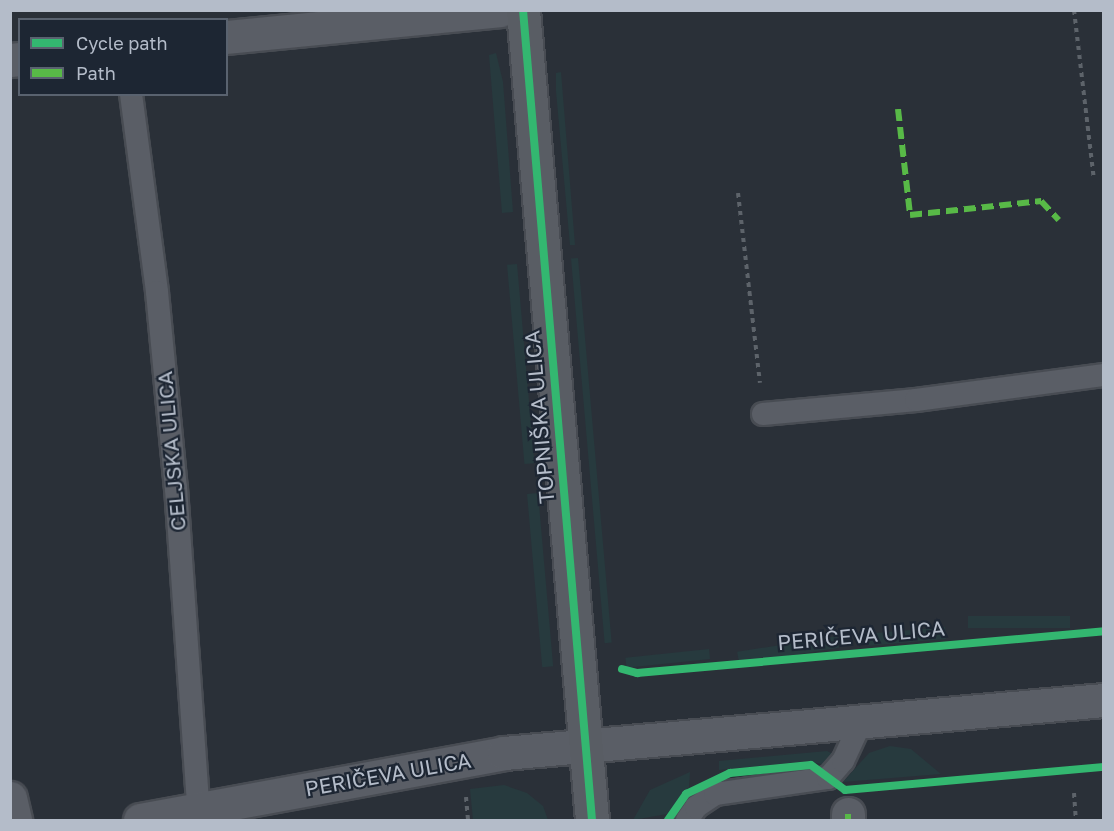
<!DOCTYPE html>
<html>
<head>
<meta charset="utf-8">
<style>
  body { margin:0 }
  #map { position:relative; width:1114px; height:831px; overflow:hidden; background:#2a3038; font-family:"Golos Text",sans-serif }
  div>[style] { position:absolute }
  .green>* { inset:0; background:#273a3e; transform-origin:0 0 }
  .path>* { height:4px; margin-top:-2px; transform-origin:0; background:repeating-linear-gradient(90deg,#5d636a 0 4.5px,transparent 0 9px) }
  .roads { filter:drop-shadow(2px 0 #484c53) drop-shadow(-2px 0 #484c53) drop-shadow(0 2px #484c53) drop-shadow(0 -2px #484c53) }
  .service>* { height:22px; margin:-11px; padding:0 11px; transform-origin:11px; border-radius:11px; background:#5a5e66 }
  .pedestrian>* { height:33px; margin:-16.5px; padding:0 16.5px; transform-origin:16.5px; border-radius:16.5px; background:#5a5e66 }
  .minor>* { height:33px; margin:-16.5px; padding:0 16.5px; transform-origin:16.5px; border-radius:16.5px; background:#5a5e66 }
  .secondary>* { height:33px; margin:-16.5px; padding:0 16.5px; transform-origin:16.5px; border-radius:16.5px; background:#595d64 }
  .quiet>* { height:6px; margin-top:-3px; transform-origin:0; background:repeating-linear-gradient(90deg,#58b947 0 12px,transparent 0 18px) }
  .cycleway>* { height:8px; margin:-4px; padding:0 4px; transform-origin:4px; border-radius:4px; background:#33b770 }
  span { translate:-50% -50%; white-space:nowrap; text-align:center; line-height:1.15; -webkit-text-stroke:4.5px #1d2633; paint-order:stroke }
  .street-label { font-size:21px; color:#b4bcc9 }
  .frame { position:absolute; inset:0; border:12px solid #b4bcc9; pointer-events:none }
  .legend { position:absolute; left:18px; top:18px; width:210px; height:78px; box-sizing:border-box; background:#1d2633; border:2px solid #59626f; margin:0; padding:8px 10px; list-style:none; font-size:18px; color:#b4bcc9 }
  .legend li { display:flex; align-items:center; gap:12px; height:30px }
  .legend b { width:30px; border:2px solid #59626f }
</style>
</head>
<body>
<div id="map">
  <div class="green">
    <div style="clip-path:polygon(496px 53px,503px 82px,513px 212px,502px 213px,489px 55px)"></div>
    <div style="clip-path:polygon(561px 72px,575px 245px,570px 245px,556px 91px,556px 73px)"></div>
    <div style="left:578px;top:258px;width:386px;height:7px;rotate:85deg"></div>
    <div style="left:517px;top:264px;width:200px;height:10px;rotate:85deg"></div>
    <div style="left:538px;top:493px;width:174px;height:11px;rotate:85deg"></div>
    <div style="left:1070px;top:616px;width:12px;height:102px;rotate:90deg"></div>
    <div style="left:945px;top:627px;width:12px;height:78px;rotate:85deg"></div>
    <div style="left:837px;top:636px;width:12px;height:101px;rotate:81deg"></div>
    <div style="left:709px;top:649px;width:10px;height:84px;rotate:84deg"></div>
    <div style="clip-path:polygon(890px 746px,911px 749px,941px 774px,843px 782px,869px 753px)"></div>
    <div style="clip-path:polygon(827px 751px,833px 754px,825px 765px,808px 761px,719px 770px,719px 761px)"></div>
    <div style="clip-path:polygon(690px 772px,689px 787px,667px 814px,633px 820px,650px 790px)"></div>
    <div style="clip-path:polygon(504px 785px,527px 793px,543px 806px,548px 820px,473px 820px,470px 789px)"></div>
  </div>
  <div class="path">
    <div style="left:1074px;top:10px;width:170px;rotate:83.3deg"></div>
    <div style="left:738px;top:193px;width:191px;rotate:83.4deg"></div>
    <div style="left:1074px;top:793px;width:27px;rotate:86deg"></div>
    <div style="left:466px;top:797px;width:23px;rotate:85deg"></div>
  </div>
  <div class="roads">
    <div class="service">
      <div style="left:131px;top:94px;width:200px;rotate:82.5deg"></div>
      <div style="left:157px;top:292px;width:197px;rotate:84.5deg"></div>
      <div style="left:176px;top:488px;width:333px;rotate:86deg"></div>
      <div style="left:763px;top:414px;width:154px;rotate:-5.2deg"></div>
      <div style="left:916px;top:400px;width:190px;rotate:-7.6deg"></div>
      <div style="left:687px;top:820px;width:16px;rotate:-55deg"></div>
      <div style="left:696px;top:807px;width:23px;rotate:-34deg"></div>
      <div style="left:715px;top:794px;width:114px;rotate:-8.1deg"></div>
      <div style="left:828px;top:778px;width:23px;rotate:-49deg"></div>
      <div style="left:843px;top:761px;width:43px;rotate:-65.2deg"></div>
    </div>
    <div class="pedestrian">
      <div style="left:848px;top:814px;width:6px;rotate:90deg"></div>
    </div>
    <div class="minor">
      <div style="left:226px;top:37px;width:275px;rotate:-5.6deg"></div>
      <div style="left:10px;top:60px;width:10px;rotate:-6deg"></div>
      <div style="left:10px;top:798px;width:23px;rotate:77deg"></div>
      <div style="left:140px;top:820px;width:370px;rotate:-10.4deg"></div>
      <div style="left:504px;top:753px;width:602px;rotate:-5.05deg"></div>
    </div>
    <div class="secondary">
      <div style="left:523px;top:10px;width:813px;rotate:85.13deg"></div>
    </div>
  </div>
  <div class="quiet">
    <div style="left:898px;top:109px;width:107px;rotate:83.5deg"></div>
    <div style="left:910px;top:215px;width:132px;rotate:-6.1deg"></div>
    <div style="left:1041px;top:201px;width:26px;rotate:47deg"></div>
    <div style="left:848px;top:814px;width:6px;rotate:90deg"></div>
  </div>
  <div class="cycleway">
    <div style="left:523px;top:10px;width:813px;rotate:85.13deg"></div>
    <div style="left:622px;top:669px;width:16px;rotate:15deg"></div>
    <div style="left:637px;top:673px;width:469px;rotate:-5.1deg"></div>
    <div style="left:668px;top:820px;width:32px;rotate:-55deg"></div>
    <div style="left:686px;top:794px;width:49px;rotate:-25.5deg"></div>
    <div style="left:730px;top:773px;width:81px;rotate:-5.6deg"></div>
    <div style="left:811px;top:765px;width:42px;rotate:36.3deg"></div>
    <div style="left:845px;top:790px;width:260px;rotate:-5.1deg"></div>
  </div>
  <div class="street-label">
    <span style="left:539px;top:417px;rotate:-95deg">TOPNIŠKA ULICA</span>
    <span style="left:171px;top:451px;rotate:-95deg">CELJSKA ULICA</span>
    <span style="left:861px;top:635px;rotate:-5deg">PERIČEVA ULICA</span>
    <span style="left:388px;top:774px;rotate:-10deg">PERIČEVA ULICA</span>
  </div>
  <div class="frame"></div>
  <ul class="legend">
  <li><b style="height:8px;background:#33b770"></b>Cycle path</li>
  <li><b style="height:8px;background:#58b947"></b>Path</li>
  </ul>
</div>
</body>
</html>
